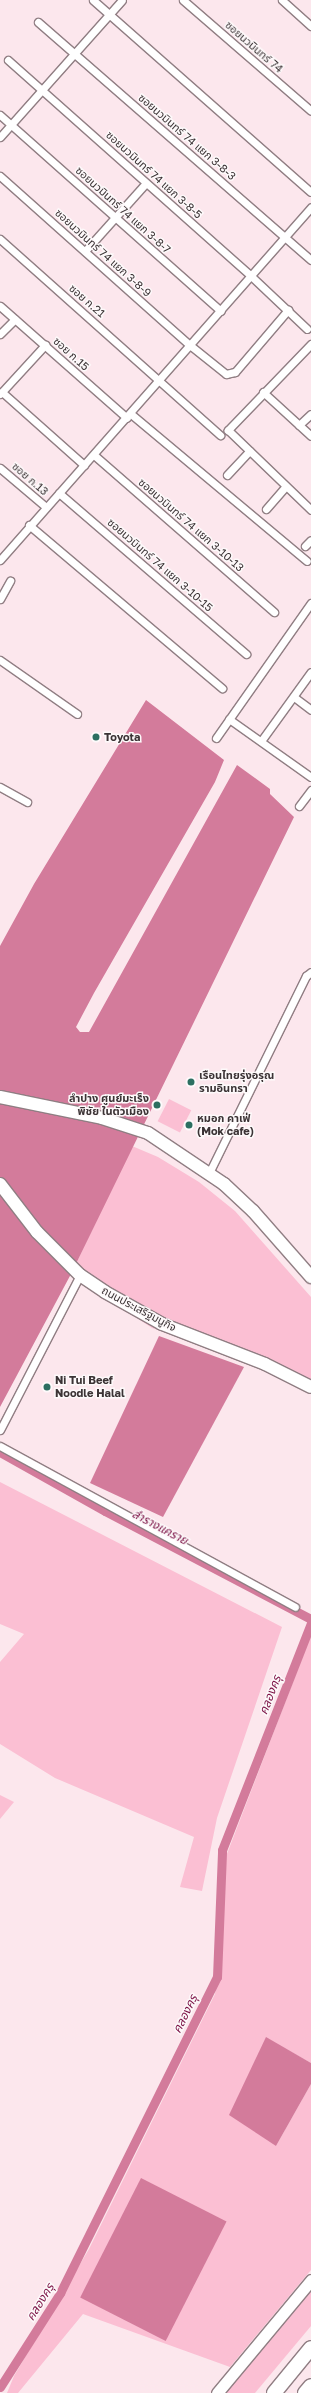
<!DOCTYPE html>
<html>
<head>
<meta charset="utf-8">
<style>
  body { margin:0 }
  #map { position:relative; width:311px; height:2393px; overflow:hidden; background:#fce7ed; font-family:"Golos Text","Noto Sans Thai",sans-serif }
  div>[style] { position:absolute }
  .green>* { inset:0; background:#fbbfd3; transform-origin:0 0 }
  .water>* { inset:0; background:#d37b9b; transform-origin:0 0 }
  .canal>* { height:9px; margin:-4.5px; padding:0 4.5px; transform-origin:4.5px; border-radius:4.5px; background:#d37b9b }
  .roads { filter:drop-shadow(1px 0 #907e83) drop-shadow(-1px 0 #907e83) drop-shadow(0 1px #907e83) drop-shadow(0 -1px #907e83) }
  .street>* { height:7px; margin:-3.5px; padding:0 3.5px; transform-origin:3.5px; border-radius:3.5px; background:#fff }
  .secondary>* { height:11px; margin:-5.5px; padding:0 5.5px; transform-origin:5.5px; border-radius:5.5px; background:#fff }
  .primary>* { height:12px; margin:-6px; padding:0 6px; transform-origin:6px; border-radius:6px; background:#fff }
  .highway>* { height:14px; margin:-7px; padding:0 7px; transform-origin:7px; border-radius:7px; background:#fff }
  .dots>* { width:11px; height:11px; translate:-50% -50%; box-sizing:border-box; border:2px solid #fdf9fa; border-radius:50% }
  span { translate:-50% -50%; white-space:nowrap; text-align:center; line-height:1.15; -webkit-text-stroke:3px #fdf9fa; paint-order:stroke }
  .street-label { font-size:11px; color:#3b3335 }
  .poi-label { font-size:11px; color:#3b3335; font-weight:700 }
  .left { translate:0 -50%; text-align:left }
  .right { translate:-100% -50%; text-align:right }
  .water-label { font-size:12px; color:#7b1145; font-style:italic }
</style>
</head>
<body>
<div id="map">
  <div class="green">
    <div style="left:169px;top:1099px;width:25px;height:25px;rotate:27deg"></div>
    <div style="clip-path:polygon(132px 1146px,158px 1157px,199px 1182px,235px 1211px,311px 1297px,311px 1384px,300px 1377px,152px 1328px,71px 1274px)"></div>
    <div style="clip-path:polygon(0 1482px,282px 1627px,217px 1818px,202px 1891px,180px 1887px,194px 1837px,55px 1778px,0 1744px,0 1662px,24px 1634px,0 1624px)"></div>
    <div style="clip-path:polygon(311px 1635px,311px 2063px,266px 2038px,276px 2146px,311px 2084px,311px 2270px,230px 2367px,83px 2314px,18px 2393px,7px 2393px,14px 2376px,89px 2249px,215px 1994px,223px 1928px,225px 1859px)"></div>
    <div style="clip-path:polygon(0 1795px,14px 1802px,0 1819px)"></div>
    <div style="clip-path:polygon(311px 2289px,311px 2326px,255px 2393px,226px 2393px)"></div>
  </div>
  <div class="water">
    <div style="clip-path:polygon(146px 700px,224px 760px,215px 782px,94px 993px,76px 1027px,80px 1032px,89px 1032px,237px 765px,270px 789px,270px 794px,294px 817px,71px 1274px,0 1407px,0 946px,34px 884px)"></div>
    <div style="clip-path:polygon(159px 1336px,244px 1367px,163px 1517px,90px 1483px)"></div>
    <div style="clip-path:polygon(266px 2037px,311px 2063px,311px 2084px,276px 2146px,229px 2115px)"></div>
    <div style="left:141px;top:2178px;width:96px;height:134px;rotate:27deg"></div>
  </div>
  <div class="canal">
    <div style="left:0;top:1452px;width:120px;rotate:29.3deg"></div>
    <div style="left:105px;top:1511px;width:233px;rotate:27.7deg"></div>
    <div style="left:0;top:2387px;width:112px;rotate:-57.4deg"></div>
    <div style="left:60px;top:2293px;width:353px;rotate:-63.6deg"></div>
    <div style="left:217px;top:1977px;width:127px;rotate:-87.7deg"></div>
    <div style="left:222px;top:1850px;width:244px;rotate:-68.6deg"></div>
  </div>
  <div class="roads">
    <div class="street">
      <div style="left:93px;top:0;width:290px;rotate:41.4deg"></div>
      <div style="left:183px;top:0;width:169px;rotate:40.9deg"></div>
      <div style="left:282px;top:0;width:39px;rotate:42deg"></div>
      <div style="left:38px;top:22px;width:362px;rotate:41.1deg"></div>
      <div style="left:8px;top:60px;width:325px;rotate:41.6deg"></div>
      <div style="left:251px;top:276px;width:77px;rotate:43.4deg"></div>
      <div style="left:0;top:115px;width:295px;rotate:41.6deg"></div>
      <div style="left:0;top:137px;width:183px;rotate:-48.3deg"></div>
      <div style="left:0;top:176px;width:256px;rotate:41.7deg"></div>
      <div style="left:191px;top:346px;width:45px;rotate:38.7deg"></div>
      <div style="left:226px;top:374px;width:9px;rotate:-13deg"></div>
      <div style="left:235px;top:372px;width:82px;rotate:-49.5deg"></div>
      <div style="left:0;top:239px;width:295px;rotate:41.7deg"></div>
      <div style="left:85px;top:251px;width:91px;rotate:-48.1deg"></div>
      <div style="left:0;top:306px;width:169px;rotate:41.4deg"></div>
      <div style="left:0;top:334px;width:21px;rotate:-45deg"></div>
      <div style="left:311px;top:344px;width:120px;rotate:134deg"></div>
      <div style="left:228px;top:430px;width:115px;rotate:43.9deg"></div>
      <div style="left:2px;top:392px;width:110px;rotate:41.7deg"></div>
      <div style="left:263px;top:392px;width:65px;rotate:42.5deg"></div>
      <div style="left:0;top:394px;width:67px;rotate:-47.4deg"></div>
      <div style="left:131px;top:414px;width:229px;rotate:39.9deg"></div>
      <div style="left:299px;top:425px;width:16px;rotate:-43deg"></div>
      <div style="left:94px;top:455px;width:239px;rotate:41.1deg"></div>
      <div style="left:0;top:468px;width:60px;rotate:40.3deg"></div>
      <div style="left:227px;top:475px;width:33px;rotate:-47deg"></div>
      <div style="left:59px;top:493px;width:247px;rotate:40.7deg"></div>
      <div style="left:266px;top:509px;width:30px;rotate:-49deg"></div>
      <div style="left:29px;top:525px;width:253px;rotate:40.2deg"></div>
      <div style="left:305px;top:546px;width:8px;rotate:-45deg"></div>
      <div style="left:0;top:560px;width:470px;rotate:-48.6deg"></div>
      <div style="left:0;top:599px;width:21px;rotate:-61deg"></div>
      <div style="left:0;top:660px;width:94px;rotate:35deg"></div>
      <div style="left:294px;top:697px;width:21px;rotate:37deg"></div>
      <div style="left:229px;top:719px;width:100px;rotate:35.3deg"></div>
      <div style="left:216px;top:738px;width:165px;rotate:-54.9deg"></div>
      <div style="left:261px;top:741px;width:85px;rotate:-54.1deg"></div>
      <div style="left:0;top:787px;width:31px;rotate:29deg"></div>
      <div style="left:299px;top:806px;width:20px;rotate:-53deg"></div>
      <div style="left:209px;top:1173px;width:220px;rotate:-63.8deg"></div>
      <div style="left:306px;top:976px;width:6px;rotate:-39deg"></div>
      <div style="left:0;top:1430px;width:174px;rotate:-62.7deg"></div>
      <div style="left:0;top:1446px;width:336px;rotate:28.6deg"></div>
    </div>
    <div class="secondary">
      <div style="left:217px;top:2393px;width:147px;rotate:-50.2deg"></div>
    </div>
    <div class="primary">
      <div style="left:0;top:1097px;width:104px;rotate:11.6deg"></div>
      <div style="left:102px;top:1118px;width:48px;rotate:18.1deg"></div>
      <div style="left:148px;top:1133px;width:92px;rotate:33.9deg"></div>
      <div style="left:224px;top:1184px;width:40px;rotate:43deg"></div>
      <div style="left:253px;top:1211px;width:88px;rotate:48.7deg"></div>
      <div style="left:0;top:1184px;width:61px;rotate:52.4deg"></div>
      <div style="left:37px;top:1232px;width:61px;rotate:45deg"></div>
      <div style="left:80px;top:1275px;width:30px;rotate:34deg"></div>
      <div style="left:105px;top:1292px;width:65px;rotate:29.3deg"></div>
      <div style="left:162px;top:1324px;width:110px;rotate:21.2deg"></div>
      <div style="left:265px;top:1364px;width:51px;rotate:26.6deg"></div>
    </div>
    <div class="highway">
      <div style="left:274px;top:2393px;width:58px;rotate:-50.6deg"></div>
      <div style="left:305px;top:2393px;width:9px;rotate:-49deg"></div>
    </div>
  </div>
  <div class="dots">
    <div style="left:96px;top:737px;background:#2c6f61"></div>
    <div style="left:191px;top:1082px;background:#2c6f61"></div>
    <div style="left:157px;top:1105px;background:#2c6f61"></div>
    <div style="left:189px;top:1125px;background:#2c6f61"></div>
    <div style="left:47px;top:1387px;background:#2c6f61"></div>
  </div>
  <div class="street-label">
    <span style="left:254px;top:47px;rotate:41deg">ซอยนวมินทร์ 74</span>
    <span style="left:187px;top:137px;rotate:41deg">ซอยนวมินทร์ 74 แยก 3-8-3</span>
    <span style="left:154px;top:175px;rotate:42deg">ซอยนวมินทร์ 74 แยก 3-8-5</span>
    <span style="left:123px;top:210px;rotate:42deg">ซอยนวมินทร์ 74 แยก 3-8-7</span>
    <span style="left:103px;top:253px;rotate:42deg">ซอยนวมินทร์ 74 แยก 3-8-9</span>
    <span style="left:87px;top:301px;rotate:41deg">ซอย ก.21</span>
    <span style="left:71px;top:354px;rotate:42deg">ซอย ก.15</span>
    <span style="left:30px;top:479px;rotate:41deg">ซอย ก.13</span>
    <span style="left:191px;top:525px;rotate:41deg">ซอยนวมินทร์ 74 แยก 3-10-13</span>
    <span style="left:160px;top:565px;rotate:41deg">ซอยนวมินทร์ 74 แยก 3-10-15</span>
    <span style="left:139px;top:1309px;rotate:28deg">ถนนประเสริฐมนูกิจ</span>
  </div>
  <div class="poi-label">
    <span class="left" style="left:104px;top:737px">Toyota</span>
    <span class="left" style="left:199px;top:1082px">เรือนไทยรุ่งอรุณ<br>รามอินทรา</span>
    <span class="right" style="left:149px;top:1105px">ลำปาง ศูนย์มะเร็ง<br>พิชัย ในตัวเมือง</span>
    <span class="left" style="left:197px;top:1125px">หมอก คาเฟ่<br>(Mok cafe)</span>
    <span class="left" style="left:55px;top:1387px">Ni Tui Beef<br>Noodle Halal</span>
  </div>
  <div class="water-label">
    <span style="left:160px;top:1527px;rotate:28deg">ลำรางแคราย</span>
    <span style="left:270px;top:1695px;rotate:-69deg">คลองครุ</span>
    <span style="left:185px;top:2014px;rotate:-64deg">คลองครุ</span>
    <span style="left:40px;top:2302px;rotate:-58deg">คลองครุ</span>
  </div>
</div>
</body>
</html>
